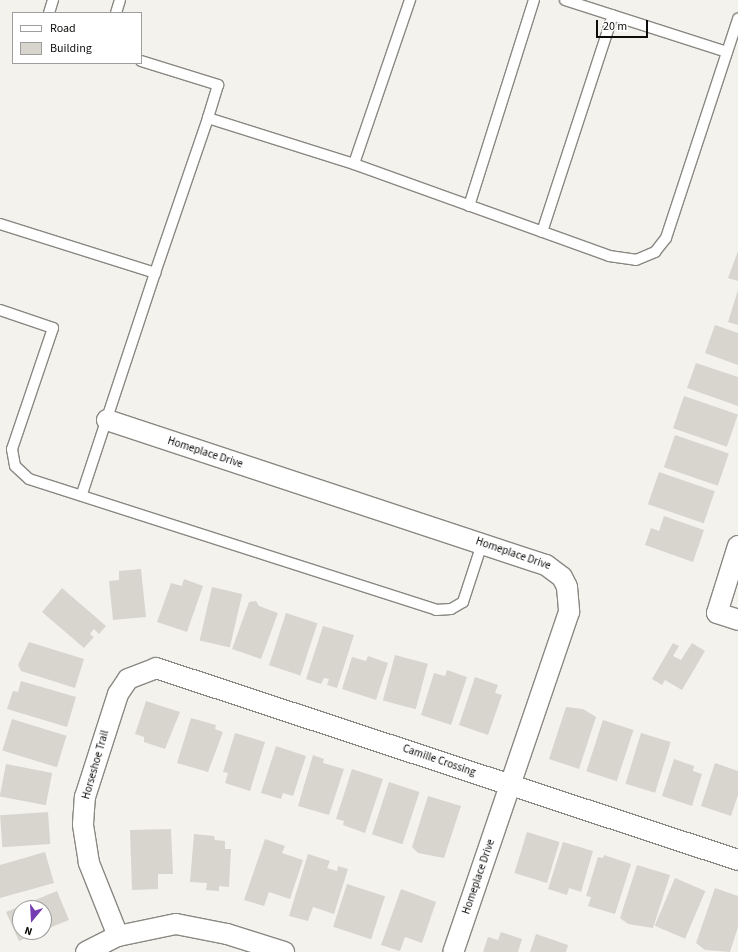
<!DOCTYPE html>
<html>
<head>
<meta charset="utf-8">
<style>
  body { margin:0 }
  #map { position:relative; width:738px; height:952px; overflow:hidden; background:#f4f2ec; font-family:"Source Sans 3",sans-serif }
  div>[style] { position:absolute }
  .building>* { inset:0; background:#d7d5ce; transform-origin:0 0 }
  .roads { filter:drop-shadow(1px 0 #8a8882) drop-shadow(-1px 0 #8a8882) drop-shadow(0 1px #8a8882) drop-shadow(0 -1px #8a8882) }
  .service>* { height:10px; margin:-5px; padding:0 5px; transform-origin:5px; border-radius:5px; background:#fff }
  .minor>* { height:20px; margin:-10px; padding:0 10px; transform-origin:10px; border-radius:10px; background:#fff }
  span { translate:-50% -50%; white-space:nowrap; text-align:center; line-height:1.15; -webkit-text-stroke:3px #fff; paint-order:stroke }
  .street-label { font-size:11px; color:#0c0c0a }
  .legend { position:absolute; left:12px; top:12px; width:130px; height:52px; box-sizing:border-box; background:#fff; border:1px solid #9e9e9d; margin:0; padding:5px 7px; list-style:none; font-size:12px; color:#0c0c0a }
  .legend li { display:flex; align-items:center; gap:8px; height:20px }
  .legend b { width:20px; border:1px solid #9e9e9d }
  .north { position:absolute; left:12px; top:900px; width:40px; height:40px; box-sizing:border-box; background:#fff; border:1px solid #9e9e9d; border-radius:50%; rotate:198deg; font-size:11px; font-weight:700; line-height:16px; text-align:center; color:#0c0c0a }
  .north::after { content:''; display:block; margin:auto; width:14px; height:18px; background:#753bb1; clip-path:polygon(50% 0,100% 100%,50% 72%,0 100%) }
  .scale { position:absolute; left:596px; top:20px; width:52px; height:18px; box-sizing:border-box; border:2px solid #0c0c0a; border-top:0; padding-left:5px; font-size:12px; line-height:14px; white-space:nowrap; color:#0c0c0a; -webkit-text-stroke:3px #fff; paint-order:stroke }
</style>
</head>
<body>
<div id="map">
  <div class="building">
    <div style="clip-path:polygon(738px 251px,738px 281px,728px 278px)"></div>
    <div style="clip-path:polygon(738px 290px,738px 325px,728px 322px)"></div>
    <div style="clip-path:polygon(715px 325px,738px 333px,738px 365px,705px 353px)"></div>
    <div style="clip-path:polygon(696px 363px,738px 377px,738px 406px,687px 388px)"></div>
    <div style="left:684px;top:396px;width:57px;height:34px;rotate:19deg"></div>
    <div style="left:675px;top:435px;width:57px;height:34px;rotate:19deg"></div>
    <div style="left:659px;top:472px;width:59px;height:34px;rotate:19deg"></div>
    <div style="clip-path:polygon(664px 516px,704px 530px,693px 562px,645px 545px,651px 528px,659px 531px)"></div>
    <div style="clip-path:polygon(141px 569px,146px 617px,113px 620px,109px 581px,119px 580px,119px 571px)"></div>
    <div style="clip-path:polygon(184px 579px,203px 586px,187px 632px,157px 622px,171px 583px,182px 586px)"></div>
    <div style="left:212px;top:587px;width:31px;height:55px;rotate:13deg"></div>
    <div style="clip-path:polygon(62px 588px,106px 626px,99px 634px,94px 629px,90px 634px,94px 637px,84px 648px,42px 612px)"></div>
    <div style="clip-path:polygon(256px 601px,259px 606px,278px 613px,261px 659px,232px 649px,249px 602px)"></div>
    <div style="left:286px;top:613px;width:33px;height:55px;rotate:18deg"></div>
    <div style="clip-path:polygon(323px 626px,354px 635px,337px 688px,327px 685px,329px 679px,324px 678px,321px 684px,306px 679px)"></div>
    <div style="clip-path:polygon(29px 642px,84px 659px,75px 688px,21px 671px,18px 665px)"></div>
    <div style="clip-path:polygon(673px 643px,679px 646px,673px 656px,681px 660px,692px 643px,705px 651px,682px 690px,665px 680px,662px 685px,652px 679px)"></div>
    <div style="left:395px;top:655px;width:34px;height:47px;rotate:15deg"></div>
    <div style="clip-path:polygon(368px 656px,388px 663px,376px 700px,342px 689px,352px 657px,366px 661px)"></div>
    <div style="clip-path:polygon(447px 670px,467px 677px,451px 725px,421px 715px,434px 673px,445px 676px)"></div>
    <div style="clip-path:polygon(475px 677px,498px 685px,495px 693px,502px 695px,488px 735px,459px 725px)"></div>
    <div style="clip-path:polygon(21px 681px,76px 697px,67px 727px,7px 709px,13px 691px,18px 692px)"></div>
    <div style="clip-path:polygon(146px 701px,180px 712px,165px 749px,144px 742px,144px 737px,135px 734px)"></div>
    <div style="clip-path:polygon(566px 707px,583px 709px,596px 717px,579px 769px,549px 759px)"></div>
    <div style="clip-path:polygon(191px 718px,216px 725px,215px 729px,223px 732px,208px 772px,177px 763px)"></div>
    <div style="left:12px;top:719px;width:57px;height:33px;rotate:17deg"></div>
    <div style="left:603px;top:720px;width:32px;height:54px;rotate:18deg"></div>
    <div style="clip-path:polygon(235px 733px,265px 742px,250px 791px,225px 783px,228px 773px,223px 772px)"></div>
    <div style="left:641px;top:733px;width:31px;height:53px;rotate:17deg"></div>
    <div style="clip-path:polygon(276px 746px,306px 756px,293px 796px,283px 793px,281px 799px,261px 793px)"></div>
    <div style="clip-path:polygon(313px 755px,324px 759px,323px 763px,344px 769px,329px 815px,298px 806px)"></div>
    <div style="clip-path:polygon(674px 759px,694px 766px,693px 771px,702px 774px,692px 806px,662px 796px)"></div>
    <div style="clip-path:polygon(715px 763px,738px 771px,738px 795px,731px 816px,701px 806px)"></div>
    <div style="left:6px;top:764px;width:47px;height:33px;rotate:11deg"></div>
    <div style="clip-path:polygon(352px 769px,383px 779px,365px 833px,343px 825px,344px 821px,336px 819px)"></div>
    <div style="left:389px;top:782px;width:32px;height:55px;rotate:18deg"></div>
    <div style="clip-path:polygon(428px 796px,461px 806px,444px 858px,418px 853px,412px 847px)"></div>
    <div style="left:48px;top:812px;width:32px;height:48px;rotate:86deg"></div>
    <div style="clip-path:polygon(171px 829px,173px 874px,158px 874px,158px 889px,132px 890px,130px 830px)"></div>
    <div style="left:527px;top:832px;width:34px;height:43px;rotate:17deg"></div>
    <div style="clip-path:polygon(194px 834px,214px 836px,215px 840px,225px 841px,225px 849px,231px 849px,229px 887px,219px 886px,219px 891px,206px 890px,207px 883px,190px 882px)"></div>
    <div style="clip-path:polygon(265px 839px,285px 846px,282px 853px,303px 860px,290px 899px,269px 892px,264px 906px,244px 900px)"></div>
    <div style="clip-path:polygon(563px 842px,593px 851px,581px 892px,569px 888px,567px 895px,548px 889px)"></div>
    <div style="clip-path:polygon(45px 852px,54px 883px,0 898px,0 865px)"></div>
    <div style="clip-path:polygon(308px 854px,330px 861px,327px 868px,337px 871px,338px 866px,348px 869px,334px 914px,313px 907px,308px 921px,289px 916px)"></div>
    <div style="clip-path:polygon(604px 855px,631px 864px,615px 914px,588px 906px,591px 897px,586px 896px,598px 857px,603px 858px)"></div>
    <div style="clip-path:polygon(637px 865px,670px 875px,653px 928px,628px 924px,620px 918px)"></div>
    <div style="left:675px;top:878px;width:33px;height:52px;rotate:23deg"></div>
    <div style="left:347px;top:884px;width:40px;height:45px;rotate:18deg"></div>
    <div style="clip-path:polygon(715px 888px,738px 896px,738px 927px,730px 952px,705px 950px,696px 943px)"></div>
    <div style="clip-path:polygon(401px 889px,436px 902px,422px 943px,405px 937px,400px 951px,381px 945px)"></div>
    <div style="clip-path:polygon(57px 891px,69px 920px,44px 930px,44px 908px,20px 908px,20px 932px,40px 932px,19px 941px,6px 912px)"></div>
    <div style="clip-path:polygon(501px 932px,522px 939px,518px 952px,483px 952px,488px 937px,498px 940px)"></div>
    <div style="clip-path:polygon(536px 934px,568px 945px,566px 952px,530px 952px)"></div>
  </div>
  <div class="roads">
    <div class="service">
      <div style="left:410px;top:0;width:173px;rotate:108.9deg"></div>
      <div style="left:354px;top:164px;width:271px;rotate:19.8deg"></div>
      <div style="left:609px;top:256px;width:27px;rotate:8deg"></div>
      <div style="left:636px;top:260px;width:21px;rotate:-23deg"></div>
      <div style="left:655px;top:252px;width:18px;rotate:-52deg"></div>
      <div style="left:666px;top:238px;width:231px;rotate:-71.8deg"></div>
      <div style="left:565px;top:0;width:170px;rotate:17.8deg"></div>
      <div style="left:49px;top:13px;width:14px;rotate:-73deg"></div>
      <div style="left:116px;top:13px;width:14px;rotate:-73deg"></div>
      <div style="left:141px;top:61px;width:81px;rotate:17.3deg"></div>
      <div style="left:218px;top:85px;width:34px;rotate:107deg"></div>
      <div style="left:208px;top:118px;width:153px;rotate:17.5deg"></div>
      <div style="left:469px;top:206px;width:216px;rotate:-72.5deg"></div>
      <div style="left:0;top:224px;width:163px;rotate:17.5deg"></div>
      <div style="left:155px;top:273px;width:233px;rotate:108.3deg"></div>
      <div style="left:542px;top:232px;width:228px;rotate:-71.9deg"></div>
      <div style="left:155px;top:273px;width:164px;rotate:-71.1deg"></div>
      <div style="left:0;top:310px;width:56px;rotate:18.8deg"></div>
      <div style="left:53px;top:328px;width:128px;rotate:108.7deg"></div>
      <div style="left:12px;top:449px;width:17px;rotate:80deg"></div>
      <div style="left:15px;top:466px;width:19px;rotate:43deg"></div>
      <div style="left:29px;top:479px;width:428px;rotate:17.8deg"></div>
      <div style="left:436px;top:610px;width:15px;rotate:-4deg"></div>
      <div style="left:451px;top:609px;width:14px;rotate:-30deg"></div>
      <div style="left:463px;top:602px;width:61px;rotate:-71.9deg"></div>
    </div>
    <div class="minor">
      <div style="left:107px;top:420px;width:462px;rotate:18.3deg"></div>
      <div style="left:546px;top:565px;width:20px;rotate:37deg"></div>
      <div style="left:562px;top:577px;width:11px;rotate:63deg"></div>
      <div style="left:567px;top:587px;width:25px;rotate:85deg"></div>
      <div style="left:569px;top:612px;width:359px;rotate:108.8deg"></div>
      <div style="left:738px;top:546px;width:70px;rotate:107.4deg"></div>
      <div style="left:717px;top:613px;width:22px;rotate:18deg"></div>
      <div style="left:118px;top:936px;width:79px;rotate:-111.7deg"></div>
      <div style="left:89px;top:863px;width:39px;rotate:-99deg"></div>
      <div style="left:83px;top:824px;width:27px;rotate:-86deg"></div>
      <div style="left:85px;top:797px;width:108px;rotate:-72.2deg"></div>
      <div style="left:118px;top:694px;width:18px;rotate:-56deg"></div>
      <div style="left:128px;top:679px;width:30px;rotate:-21deg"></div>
      <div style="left:156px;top:668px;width:613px;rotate:18.26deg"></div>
      <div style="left:86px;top:952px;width:36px;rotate:-27deg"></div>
      <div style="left:118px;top:936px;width:59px;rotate:-11.7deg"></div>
      <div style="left:176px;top:924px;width:52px;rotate:11.1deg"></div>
      <div style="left:227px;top:934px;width:60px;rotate:17.5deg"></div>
    </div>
  </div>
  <div class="street-label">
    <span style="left:205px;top:453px;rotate:18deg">Homeplace Drive</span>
    <span style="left:513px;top:554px;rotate:19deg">Homeplace Drive</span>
    <span style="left:439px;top:761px;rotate:19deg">Camille Crossing</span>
    <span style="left:96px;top:765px;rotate:-74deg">Horseshoe Trail</span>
    <span style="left:479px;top:877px;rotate:-71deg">Homeplace Drive</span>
  </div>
  <ul class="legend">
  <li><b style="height:5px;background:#fff"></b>Road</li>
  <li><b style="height:11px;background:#d7d5ce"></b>Building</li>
  </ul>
  <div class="north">N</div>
  <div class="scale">20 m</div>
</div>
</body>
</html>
